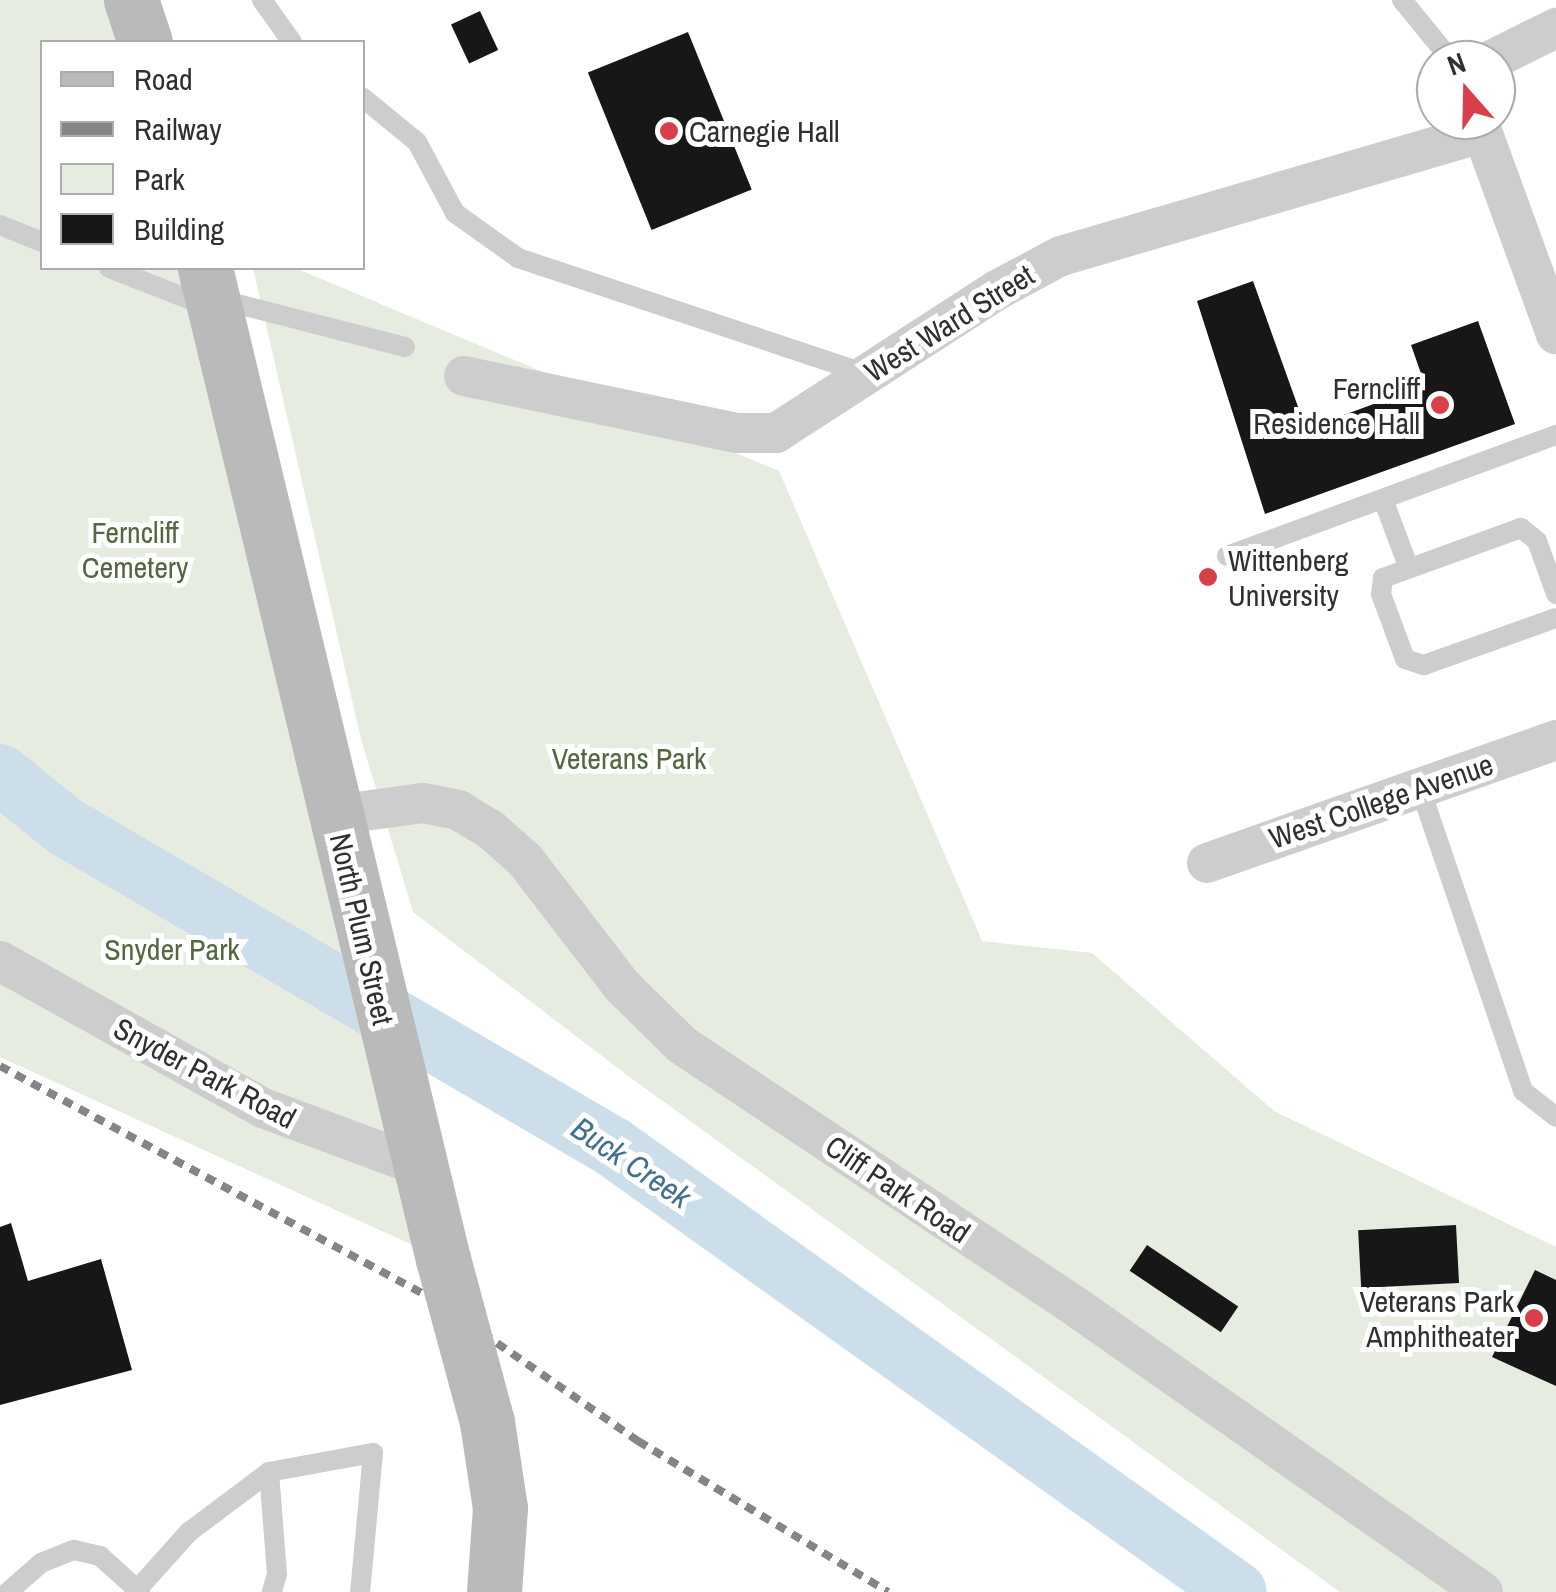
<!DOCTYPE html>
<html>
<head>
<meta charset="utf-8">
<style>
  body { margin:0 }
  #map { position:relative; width:1556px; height:1592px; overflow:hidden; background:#fff; font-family:"Archivo Narrow",sans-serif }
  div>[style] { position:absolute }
  .green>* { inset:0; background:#e6ecdf }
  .river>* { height:60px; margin:-30px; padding:0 30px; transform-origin:30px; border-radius:30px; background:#ccdeea }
  .building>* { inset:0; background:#171717; transform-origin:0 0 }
  .lane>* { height:20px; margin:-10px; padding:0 10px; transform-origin:10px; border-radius:10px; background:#cdcdcd }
  .street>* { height:40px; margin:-20px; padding:0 20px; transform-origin:20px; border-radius:20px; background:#cdcdcd }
  .secondary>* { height:55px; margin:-27.5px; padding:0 27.5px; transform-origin:27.5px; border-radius:27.5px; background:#bababa }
  .rail>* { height:8px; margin-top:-4px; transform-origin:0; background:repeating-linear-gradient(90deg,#858585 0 10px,transparent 0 18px) }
  .secondary-bridge>* { height:55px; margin:-27.5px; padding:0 27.5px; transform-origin:27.5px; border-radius:27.5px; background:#bababa }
  .dots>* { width:28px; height:28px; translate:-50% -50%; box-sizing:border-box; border:5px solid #fff; border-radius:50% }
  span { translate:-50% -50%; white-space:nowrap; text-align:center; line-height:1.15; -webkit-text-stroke:10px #fff; paint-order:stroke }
  .poi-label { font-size:30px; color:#303030 }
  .left { translate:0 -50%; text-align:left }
  .right { translate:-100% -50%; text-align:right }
  .street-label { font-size:30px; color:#303030 }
  .park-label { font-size:30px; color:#536840 }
  .water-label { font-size:32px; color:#43708c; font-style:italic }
  .legend { position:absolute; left:40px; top:40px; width:325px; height:230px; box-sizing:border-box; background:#fff; border:2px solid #acacac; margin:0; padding:12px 18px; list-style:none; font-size:30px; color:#303030 }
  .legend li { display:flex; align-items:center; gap:20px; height:50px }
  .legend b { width:50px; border:2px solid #acacac }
  .north { position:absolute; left:1416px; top:40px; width:100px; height:100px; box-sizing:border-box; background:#fff; border:2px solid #acacac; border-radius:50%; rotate:340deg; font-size:28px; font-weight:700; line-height:40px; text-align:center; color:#303030 }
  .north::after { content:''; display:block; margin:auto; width:35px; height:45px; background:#d93f4a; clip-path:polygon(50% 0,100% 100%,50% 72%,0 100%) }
</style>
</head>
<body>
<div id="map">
  <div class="green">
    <div style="clip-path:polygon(0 0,131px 0,145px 42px,42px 42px,42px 268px,203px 268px,443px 1259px,0 1057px)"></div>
    <div style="clip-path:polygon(253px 268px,295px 268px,779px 471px,982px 941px,1092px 953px,1274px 1111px,1556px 1247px,1556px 1592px,1340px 1592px,631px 1078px,413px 912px,361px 739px)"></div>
  </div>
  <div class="river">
    <div style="left:0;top:774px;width:85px;rotate:38.8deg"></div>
    <div style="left:66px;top:827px;width:634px;rotate:30.33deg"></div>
    <div style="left:613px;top:1147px;width:766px;rotate:35.49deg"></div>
  </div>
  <div class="building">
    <div style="left:480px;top:11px;width:43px;height:32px;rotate:65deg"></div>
    <div style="left:688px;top:32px;width:170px;height:108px;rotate:68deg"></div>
    <div style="clip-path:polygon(1253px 281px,1306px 429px,1425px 385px,1411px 345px,1478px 321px,1515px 424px,1265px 514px,1197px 301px)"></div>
    <div style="clip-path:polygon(11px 1223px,28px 1281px,101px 1259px,132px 1370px,0 1405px,0 1227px)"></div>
    <div style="left:1456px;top:1225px;width:58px;height:98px;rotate:87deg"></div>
    <div style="left:1147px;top:1245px;width:110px;height:31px;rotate:34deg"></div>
    <div style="clip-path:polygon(1535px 1270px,1556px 1280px,1556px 1386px,1492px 1357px)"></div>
  </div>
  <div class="lane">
    <div style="left:262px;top:0;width:52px;rotate:54.5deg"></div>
    <div style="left:1402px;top:0;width:77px;rotate:50.8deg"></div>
    <div style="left:362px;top:97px;width:71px;rotate:39.3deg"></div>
    <div style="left:417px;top:142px;width:81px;rotate:61.8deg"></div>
    <div style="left:455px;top:213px;width:77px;rotate:35.5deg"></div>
    <div style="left:518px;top:258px;width:368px;rotate:18.4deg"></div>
    <div style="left:0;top:225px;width:45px;rotate:22deg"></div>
    <div style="left:109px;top:268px;width:107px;rotate:21.3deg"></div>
    <div style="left:218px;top:299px;width:193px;rotate:14.4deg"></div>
    <div style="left:1383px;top:499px;width:72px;rotate:69.5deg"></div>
    <div style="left:1227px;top:556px;width:351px;rotate:-20.2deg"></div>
    <div style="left:1556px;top:594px;width:56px;rotate:-109.7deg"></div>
    <div style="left:1537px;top:541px;width:21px;rotate:-141deg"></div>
    <div style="left:1521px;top:528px;width:147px;rotate:160.1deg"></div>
    <div style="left:1383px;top:578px;width:16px;rotate:97deg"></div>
    <div style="left:1381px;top:594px;width:69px;rotate:69.7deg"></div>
    <div style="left:1405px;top:659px;width:20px;rotate:18deg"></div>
    <div style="left:1424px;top:665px;width:140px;rotate:-19.6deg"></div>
    <div style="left:1420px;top:788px;width:320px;rotate:71.2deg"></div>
    <div style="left:1523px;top:1091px;width:42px;rotate:38.2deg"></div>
    <div style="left:269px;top:1472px;width:102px;rotate:85.5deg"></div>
    <div style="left:277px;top:1574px;width:19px;rotate:106deg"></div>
    <div style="left:8px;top:1592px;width:44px;rotate:-41.3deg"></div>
    <div style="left:41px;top:1563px;width:35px;rotate:-22deg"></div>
    <div style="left:74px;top:1550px;width:27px;rotate:13deg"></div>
    <div style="left:100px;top:1556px;width:54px;rotate:42deg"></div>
    <div style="left:135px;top:1592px;width:81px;rotate:-48deg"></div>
    <div style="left:189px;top:1532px;width:100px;rotate:-36.9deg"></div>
    <div style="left:269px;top:1472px;width:106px;rotate:-10.4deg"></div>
    <div style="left:373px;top:1453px;width:140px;rotate:95.3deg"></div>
  </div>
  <div class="street">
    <div style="left:1492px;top:60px;width:72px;rotate:-26.6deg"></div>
    <div style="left:1478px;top:120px;width:228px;rotate:70deg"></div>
    <div style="left:464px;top:376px;width:279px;rotate:11.8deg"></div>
    <div style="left:737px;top:433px;width:39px"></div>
    <div style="left:776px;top:433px;width:263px;rotate:-32.9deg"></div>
    <div style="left:997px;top:290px;width:72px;rotate:-28deg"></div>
    <div style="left:1061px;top:256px;width:439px;rotate:-16.3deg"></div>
    <div style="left:335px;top:815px;width:89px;rotate:-7.8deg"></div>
    <div style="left:423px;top:803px;width:36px;rotate:11deg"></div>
    <div style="left:458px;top:810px;width:37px;rotate:31deg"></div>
    <div style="left:490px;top:829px;width:47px;rotate:41.5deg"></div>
    <div style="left:525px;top:860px;width:159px;rotate:52.4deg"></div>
    <div style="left:622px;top:986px;width:84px;rotate:44.5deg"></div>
    <div style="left:682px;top:1045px;width:477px;rotate:33.6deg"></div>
    <div style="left:1079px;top:1309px;width:493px;rotate:35deg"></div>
    <div style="left:1207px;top:863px;width:370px;rotate:-19.4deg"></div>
    <div style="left:0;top:961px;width:301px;rotate:29.2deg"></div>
    <div style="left:263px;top:1108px;width:166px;rotate:20.4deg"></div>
  </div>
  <div class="secondary">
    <div style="left:131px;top:0;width:44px;rotate:71.6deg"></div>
    <div style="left:205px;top:268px;width:1019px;rotate:76.5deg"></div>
    <div style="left:487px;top:1422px;width:87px;rotate:81.4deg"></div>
    <div style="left:500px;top:1508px;width:84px;rotate:94.1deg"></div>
  </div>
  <div class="rail">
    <div style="left:0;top:1066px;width:498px;rotate:28.3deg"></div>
    <div style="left:438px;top:1302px;width:244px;rotate:34.8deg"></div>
    <div style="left:638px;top:1441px;width:292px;rotate:31.1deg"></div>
  </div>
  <div class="secondary-bridge">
    <div style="left:443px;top:1259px;width:169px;rotate:74.9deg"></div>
  </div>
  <div class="dots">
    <div style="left:669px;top:131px;background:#d93f4a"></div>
    <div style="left:1440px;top:405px;background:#d93f4a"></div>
    <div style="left:1208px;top:577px;background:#d93f4a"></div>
    <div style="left:1534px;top:1318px;background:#d93f4a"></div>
  </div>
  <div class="poi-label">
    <span class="left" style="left:689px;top:131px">Carnegie Hall</span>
    <span class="right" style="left:1420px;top:405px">Ferncliff<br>Residence Hall</span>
    <span class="left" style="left:1228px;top:577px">Wittenberg<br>University</span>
    <span class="right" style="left:1514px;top:1318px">Veterans Park<br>Amphitheater</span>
  </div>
  <div class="street-label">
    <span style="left:949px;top:323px;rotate:-32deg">West Ward Street</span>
    <span style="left:1381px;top:801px;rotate:-19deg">West College Avenue</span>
    <span style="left:362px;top:929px;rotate:77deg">North Plum Street</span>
    <span style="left:205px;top:1073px;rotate:28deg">Snyder Park Road</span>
    <span style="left:898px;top:1189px;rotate:34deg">Cliff Park Road</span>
  </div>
  <div class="park-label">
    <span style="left:135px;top:549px">Ferncliff<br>Cemetery</span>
    <span style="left:629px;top:758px">Veterans Park</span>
    <span style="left:172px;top:949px">Snyder Park</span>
  </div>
  <div class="water-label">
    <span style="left:631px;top:1163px;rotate:34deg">Buck Creek</span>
  </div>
  <ul class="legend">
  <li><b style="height:12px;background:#bababa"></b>Road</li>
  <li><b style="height:12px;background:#858585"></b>Railway</li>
  <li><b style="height:28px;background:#e6ecdf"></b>Park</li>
  <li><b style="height:28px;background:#171717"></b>Building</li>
  </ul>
  <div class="north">N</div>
</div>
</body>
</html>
